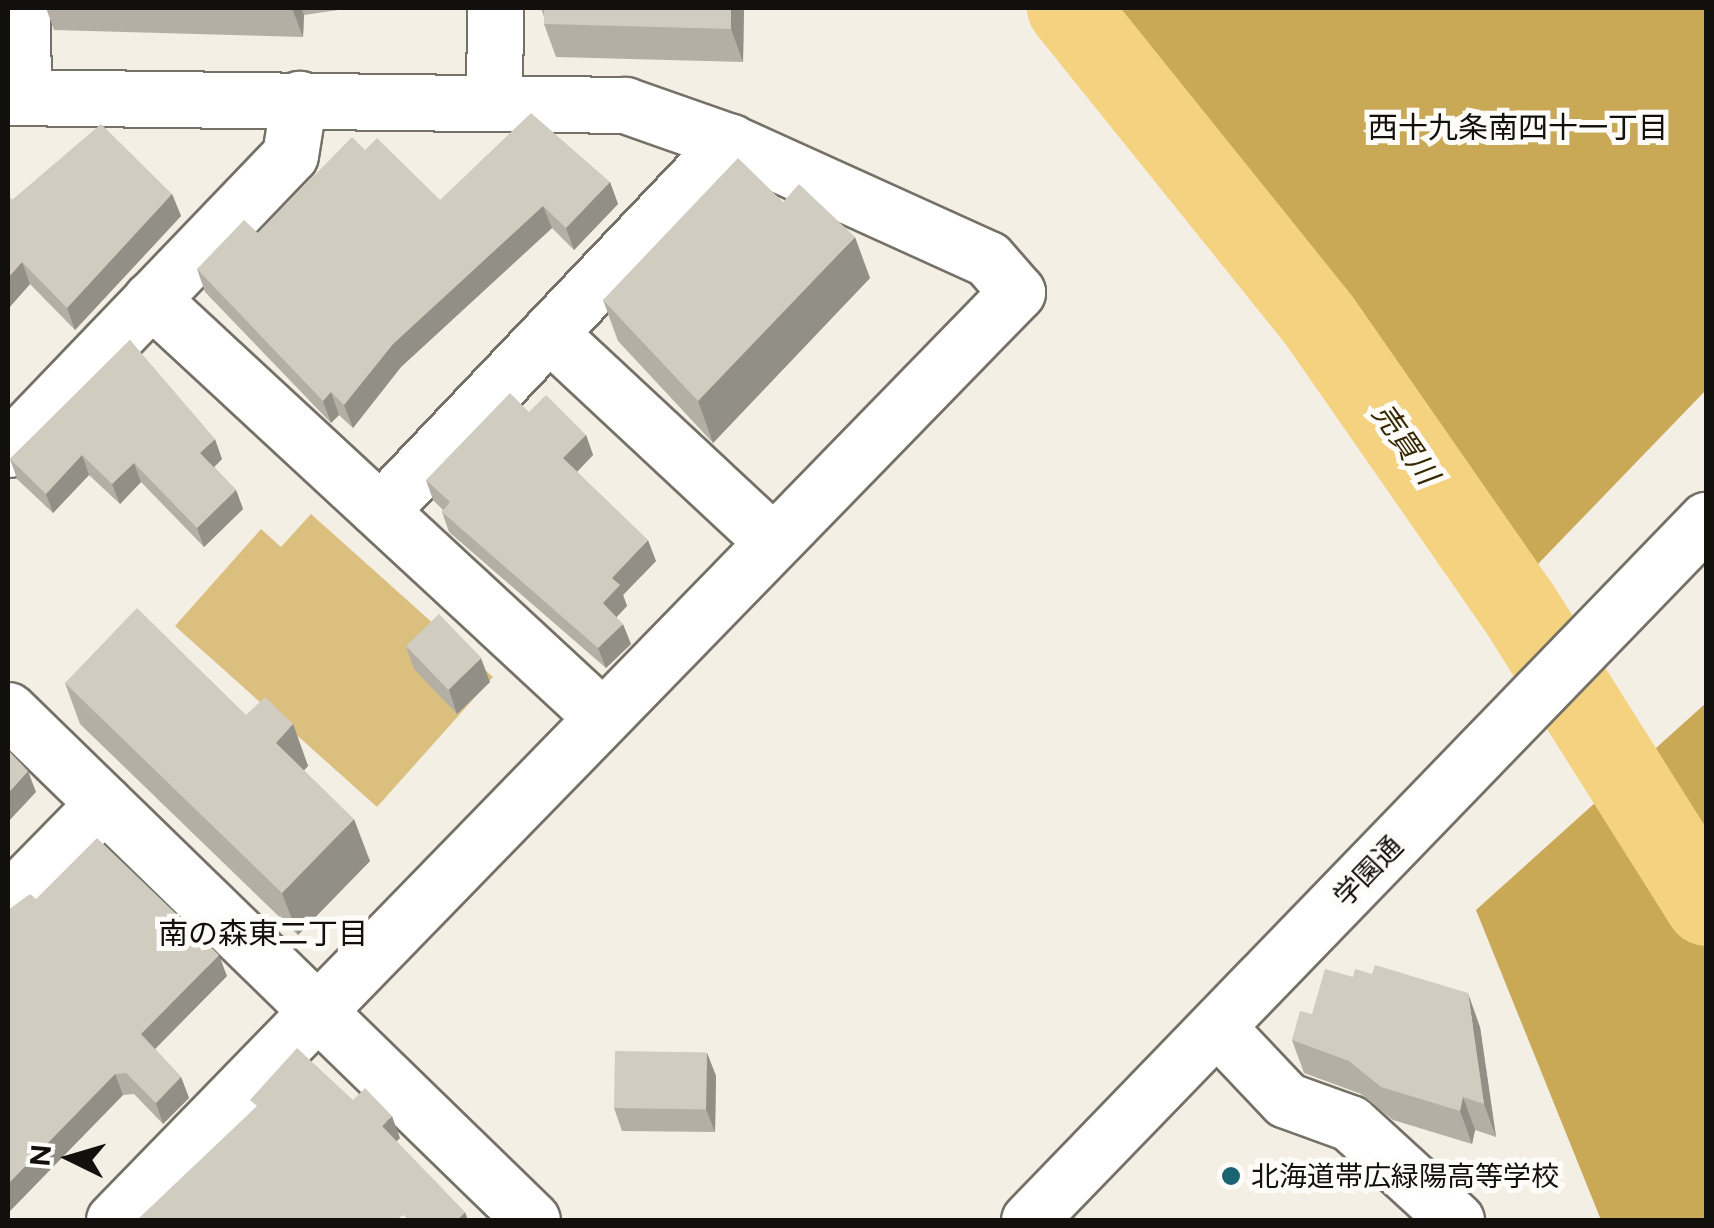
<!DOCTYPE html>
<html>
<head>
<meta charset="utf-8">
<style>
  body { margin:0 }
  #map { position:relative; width:1714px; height:1228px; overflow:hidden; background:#f4efe4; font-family:Figtree,"Noto Sans JP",sans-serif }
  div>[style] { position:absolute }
  .green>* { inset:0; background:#dabf7e }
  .forest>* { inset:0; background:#c9a856 }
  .river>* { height:82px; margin:-41px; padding:0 41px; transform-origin:41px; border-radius:41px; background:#f4d280 }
  .roads { filter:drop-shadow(2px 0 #757167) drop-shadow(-2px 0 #757167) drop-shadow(0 2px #757167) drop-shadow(0 -2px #757167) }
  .minor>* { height:55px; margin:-27.5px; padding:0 27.5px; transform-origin:27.5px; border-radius:27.5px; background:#fff }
  .wall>* { inset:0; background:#b3afa5 }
  .shaded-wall>* { inset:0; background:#928f86 }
  .building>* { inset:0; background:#d0ccc0; transform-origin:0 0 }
  .dots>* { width:28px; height:28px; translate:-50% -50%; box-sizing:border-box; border:5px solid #fefcf8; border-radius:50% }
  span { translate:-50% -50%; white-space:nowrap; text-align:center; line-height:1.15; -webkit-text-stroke:10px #fefcf8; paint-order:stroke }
  .street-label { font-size:28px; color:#11100c }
  .poi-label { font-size:28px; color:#11100c }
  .left { translate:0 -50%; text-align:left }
  .neighbourhood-label { font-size:30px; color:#11100c }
  .water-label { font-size:30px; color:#352802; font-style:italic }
  .frame { position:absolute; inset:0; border:10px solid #11100c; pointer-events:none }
  .north { position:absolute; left:20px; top:1108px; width:100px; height:100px; -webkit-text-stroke:8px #fefcf8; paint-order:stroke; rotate:275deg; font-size:28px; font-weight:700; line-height:40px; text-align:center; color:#11100c }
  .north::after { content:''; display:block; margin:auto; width:35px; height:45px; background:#11100c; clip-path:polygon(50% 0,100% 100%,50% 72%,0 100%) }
</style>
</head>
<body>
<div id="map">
  <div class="green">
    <div style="clip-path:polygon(311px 514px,493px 677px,377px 807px,175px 626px,261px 529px,281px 547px)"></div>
  </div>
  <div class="forest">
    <div style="clip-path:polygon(1113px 8px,1706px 8px,1706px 390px,1537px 565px)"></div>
    <div style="clip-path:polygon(1706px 703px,1706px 1220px,1601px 1220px,1476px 910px)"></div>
  </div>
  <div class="river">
    <div style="left:1068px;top:8px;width:404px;rotate:51.2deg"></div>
    <div style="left:1321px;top:323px;width:345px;rotate:55.2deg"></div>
    <div style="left:1518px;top:606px;width:353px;rotate:57.8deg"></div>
  </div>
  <div class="roads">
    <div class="minor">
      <div style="left:22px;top:8px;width:89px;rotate:89.4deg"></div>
      <div style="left:8px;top:97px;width:617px;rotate:0.74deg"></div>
      <div style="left:625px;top:105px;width:111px;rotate:19.4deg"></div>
      <div style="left:730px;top:142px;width:283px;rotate:24.4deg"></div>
      <div style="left:988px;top:259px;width:44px;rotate:48.7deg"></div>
      <div style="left:1017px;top:292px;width:1295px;rotate:134.22deg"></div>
      <div style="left:494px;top:103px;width:95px;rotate:-89.4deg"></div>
      <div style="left:151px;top:299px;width:611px;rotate:42.81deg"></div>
      <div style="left:549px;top:333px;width:304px;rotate:43deg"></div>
      <div style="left:8px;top:449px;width:407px;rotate:-46.2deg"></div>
      <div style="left:290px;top:155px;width:57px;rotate:-80.9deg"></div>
      <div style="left:380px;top:511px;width:509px;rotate:-46.51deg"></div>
      <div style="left:8px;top:710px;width:731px;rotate:44.22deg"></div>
      <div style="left:8px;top:901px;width:137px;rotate:-45.6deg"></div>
      <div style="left:1217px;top:1027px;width:100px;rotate:46.6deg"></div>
      <div style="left:1286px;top:1100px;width:68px;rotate:19.8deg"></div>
      <div style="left:1350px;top:1123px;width:144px;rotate:42.5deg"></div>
      <div style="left:1029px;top:1220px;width:974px;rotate:-45.96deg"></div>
    </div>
  </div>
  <div class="wall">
    <div style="clip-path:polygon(46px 8px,352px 8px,304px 15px,303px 37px,54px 30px)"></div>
    <div style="clip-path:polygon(541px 8px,744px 8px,743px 62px,556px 57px,544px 24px,544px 17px)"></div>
    <div style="clip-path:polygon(365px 150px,440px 200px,610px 182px,618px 204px,574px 250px,552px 228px,401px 367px,353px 428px,339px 415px,331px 423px,205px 292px,197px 269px,258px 233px)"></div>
    <div style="clip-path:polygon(172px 194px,181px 216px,75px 330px,30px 284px,8px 309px,8px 196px,12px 200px)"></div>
    <div style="clip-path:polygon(783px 202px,870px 278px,713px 443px,618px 341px,603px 300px)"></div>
    <div style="clip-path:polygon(130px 340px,222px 459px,214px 467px,236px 490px,243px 509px,204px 547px,141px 482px,120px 504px,89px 475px,53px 513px,17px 479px,10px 459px)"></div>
    <div style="clip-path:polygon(529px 412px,586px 435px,593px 455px,577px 472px,656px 561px,623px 595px,627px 606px,616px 617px,631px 644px,606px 668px,449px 532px,442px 512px,443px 510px,433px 500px,426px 480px)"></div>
    <div style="clip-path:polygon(406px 646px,490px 682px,457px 714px,414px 669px)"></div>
    <div style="clip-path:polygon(65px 683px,293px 724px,308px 766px,304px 770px,370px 861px,298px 935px,80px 724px)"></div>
    <div style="clip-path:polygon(36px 899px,227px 976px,155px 1049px,181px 1077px,189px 1098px,163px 1124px,134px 1094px,123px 1095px,8px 1213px,8px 910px)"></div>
    <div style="clip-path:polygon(1312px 1014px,1480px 1027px,1496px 1137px,1475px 1130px,1472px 1144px,1393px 1120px,1361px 1094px,1304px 1073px,1292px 1040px)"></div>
    <div style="clip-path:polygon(707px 1053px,716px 1076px,715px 1132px,622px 1131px,614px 1108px)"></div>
  </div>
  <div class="shaded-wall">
    <div style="clip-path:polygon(292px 8px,301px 8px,304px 15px,303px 37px)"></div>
    <div style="clip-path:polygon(731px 8px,744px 8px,743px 62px,731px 29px)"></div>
    <div style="clip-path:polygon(610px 182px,618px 204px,574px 250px,566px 228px)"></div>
    <div style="clip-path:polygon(172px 194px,181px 216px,75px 330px,67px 308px)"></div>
    <div style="clip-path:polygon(543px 206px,552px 228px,401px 367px,353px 428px,344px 405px,393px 344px)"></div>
    <div style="clip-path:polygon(855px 237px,870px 278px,713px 443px,698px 401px)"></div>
    <div style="clip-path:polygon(22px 262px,30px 284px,8px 309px,8px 278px)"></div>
    <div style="clip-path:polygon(331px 392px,339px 415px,331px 423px,323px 401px)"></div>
    <div style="clip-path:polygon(586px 435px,593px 455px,570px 479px,563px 458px)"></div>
    <div style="clip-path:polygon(215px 439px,222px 459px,208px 473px,200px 453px)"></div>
    <div style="clip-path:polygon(82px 455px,89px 475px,53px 513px,46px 494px)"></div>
    <div style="clip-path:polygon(134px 463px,141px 482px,120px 504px,112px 484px)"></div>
    <div style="clip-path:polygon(236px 490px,243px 509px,204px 547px,197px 528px)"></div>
    <div style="clip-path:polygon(648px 540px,656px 561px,623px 595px,627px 606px,610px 624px,603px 603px,612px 578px)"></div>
    <div style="clip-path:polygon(623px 624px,631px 644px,606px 668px,598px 648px)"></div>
    <div style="clip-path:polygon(481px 658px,490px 682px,457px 714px,449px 690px)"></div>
    <div style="clip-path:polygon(293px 724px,308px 766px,291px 784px,276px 743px)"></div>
    <div style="clip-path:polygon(28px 771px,36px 792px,8px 822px,8px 793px)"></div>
    <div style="clip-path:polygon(354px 819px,370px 861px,298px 935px,282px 893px)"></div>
    <div style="clip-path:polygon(219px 955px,227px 976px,149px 1055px,141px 1034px)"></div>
    <div style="clip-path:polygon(1468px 993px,1480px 1027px,1496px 1137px,1484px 1104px)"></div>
    <div style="clip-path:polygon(707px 1053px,716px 1076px,715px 1132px,706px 1109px)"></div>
    <div style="clip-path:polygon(115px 1074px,123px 1095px,8px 1213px,8px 1184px)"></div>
    <div style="clip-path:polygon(181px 1077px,189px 1098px,163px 1124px,156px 1103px)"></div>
    <div style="clip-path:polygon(1463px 1097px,1475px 1130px,1472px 1144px,1460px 1111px)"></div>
    <div style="clip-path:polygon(392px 1116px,400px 1138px,390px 1148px,382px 1126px)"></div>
    <div style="clip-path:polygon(465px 1212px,468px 1220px,457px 1220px)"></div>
  </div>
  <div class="building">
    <div style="clip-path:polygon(544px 8px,731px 8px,731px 29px,544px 24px)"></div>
    <div style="clip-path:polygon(531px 113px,610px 182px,566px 228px,543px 206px,393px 344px,344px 405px,331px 392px,323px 401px,197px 269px,244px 220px,258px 233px,352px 137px,365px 150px,377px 138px,440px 200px)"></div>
    <div style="clip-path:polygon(101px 124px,172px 194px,67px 308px,22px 262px,8px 278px,8px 196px,12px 200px)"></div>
    <div style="clip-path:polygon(738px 158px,783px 202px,799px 184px,855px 237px,698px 401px,603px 300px)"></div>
    <div style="clip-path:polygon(130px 340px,215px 439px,200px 453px,236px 490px,197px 528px,134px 463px,112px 484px,82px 455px,46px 494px,10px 459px)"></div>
    <div style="clip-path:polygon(510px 393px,529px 412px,546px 395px,586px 435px,563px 458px,648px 540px,612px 578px,620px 585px,603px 603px,623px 624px,598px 648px,442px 512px,450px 502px,426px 480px)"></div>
    <div style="clip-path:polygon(137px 608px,246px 715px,265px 697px,293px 724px,276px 743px,354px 819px,282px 893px,65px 683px)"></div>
    <div style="left:439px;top:614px;width:61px;height:46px;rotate:46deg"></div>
    <div style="clip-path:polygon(8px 750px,28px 771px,8px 793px)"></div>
    <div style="clip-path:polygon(97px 838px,219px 955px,141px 1034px,181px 1077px,156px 1103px,126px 1073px,115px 1074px,8px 1184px,8px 910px,30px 894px,36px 899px)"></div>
    <div style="clip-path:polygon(1375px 965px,1468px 993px,1484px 1104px,1463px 1097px,1460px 1111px,1381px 1087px,1349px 1061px,1292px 1040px,1300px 1011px,1312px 1014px,1325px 969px,1353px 977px,1355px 969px,1372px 974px)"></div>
    <div style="clip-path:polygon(297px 1048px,353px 1100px,365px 1088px,392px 1116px,382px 1126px,465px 1212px,457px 1220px,409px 1220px,403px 1215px,397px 1220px,137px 1220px,257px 1106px,250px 1100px)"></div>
    <div style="left:615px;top:1051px;width:92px;height:57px;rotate:1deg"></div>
  </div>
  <div class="dots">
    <div style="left:1231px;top:1176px;background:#1a6371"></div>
  </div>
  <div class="street-label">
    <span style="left:1368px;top:871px;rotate:-46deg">学園通</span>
  </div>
  <div class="poi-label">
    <span class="left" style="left:1251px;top:1176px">北海道帯広緑陽高等学校</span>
  </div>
  <div class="neighbourhood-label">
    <span style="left:1518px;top:128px">西十九条南四十一丁目</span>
    <span style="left:263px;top:934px">南の森東二丁目</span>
  </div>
  <div class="water-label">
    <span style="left:1405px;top:444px;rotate:55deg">売買川</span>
  </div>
  <div class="frame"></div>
  <div class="north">N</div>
</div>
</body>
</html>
